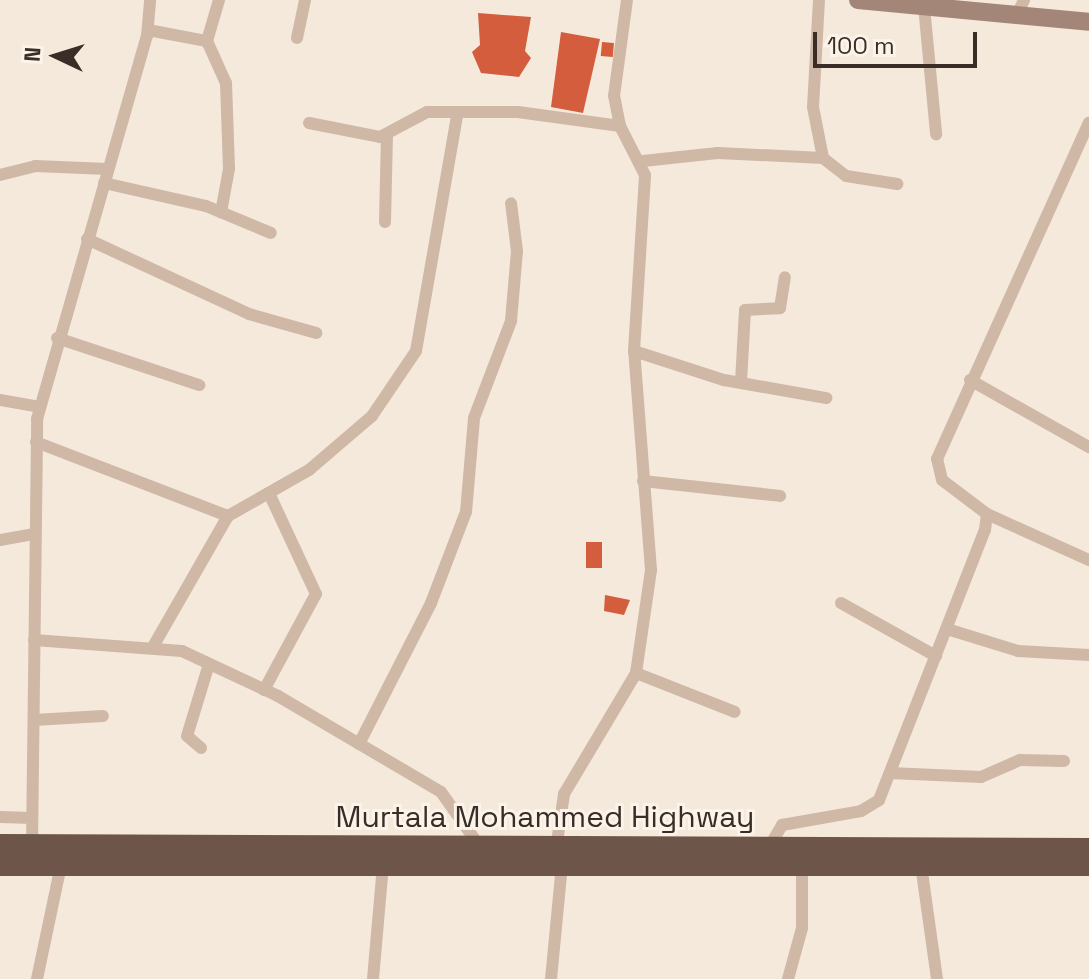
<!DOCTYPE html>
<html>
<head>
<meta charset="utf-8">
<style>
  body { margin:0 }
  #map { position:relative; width:1089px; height:979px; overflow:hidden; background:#f5e9dc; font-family:"Space Grotesk",sans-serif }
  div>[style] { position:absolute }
  .building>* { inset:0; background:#d35d3c; transform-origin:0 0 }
  .minor>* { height:12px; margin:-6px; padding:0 6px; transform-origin:6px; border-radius:6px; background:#cfb8a6 }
  .secondary>* { height:18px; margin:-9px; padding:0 9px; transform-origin:9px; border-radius:9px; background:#a38677 }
  .trunk>* { height:22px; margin:-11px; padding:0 11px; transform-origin:11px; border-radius:11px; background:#6d554a }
  span { translate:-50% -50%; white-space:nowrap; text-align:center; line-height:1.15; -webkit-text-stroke:6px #fcf3e9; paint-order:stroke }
  .street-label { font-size:30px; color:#3a2d28 }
  .north { position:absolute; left:16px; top:16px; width:80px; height:80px; -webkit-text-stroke:6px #fcf3e9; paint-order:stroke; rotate:274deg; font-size:22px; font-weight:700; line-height:32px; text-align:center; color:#3a2d28 }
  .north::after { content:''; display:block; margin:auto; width:28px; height:36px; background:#3a2d28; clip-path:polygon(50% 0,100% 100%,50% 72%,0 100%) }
  .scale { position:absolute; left:813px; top:32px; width:164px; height:36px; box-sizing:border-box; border:4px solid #3a2d28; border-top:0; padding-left:10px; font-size:24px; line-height:28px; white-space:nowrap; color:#3a2d28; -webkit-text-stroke:6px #fcf3e9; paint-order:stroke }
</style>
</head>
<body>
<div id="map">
  <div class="building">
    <div style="clip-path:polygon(478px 13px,531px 17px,525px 51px,531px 58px,519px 77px,481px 73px,472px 52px,480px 45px)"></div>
    <div style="clip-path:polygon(561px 32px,600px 39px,583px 113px,551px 107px)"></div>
    <div style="left:602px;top:42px;width:12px;height:14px;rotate:5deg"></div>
    <div style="left:586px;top:542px;width:16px;height:26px"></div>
    <div style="clip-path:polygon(605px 595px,630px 600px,624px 615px,604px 611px)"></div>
  </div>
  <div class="minor">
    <div style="left:819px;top:0;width:107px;rotate:93.2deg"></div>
    <div style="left:813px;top:107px;width:52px;rotate:78.9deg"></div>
    <div style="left:823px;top:158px;width:29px;rotate:38deg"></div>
    <div style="left:846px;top:176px;width:52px;rotate:8.9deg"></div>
    <div style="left:924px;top:6px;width:129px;rotate:84.6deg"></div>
    <div style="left:1017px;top:15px;width:17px;rotate:-65deg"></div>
    <div style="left:148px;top:30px;width:60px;rotate:10.6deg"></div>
    <div style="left:207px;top:41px;width:46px;rotate:65.7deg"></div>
    <div style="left:226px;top:83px;width:86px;rotate:88deg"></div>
    <div style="left:229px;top:169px;width:44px;rotate:100.5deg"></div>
    <div style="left:297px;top:38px;width:39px;rotate:-78deg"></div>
    <div style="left:207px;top:41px;width:43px;rotate:-73.7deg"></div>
    <div style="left:309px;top:123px;width:72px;rotate:11.2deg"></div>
    <div style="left:380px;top:137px;width:53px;rotate:-28deg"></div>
    <div style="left:427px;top:112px;width:91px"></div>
    <div style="left:518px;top:112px;width:103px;rotate:7.8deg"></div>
    <div style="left:643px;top:161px;width:75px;rotate:-6.1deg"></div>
    <div style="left:718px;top:153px;width:105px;rotate:2.7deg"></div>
    <div style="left:0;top:175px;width:36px;rotate:-14deg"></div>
    <div style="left:35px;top:166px;width:73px;rotate:2.4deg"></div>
    <div style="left:104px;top:183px;width:105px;rotate:12.7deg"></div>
    <div style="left:206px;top:206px;width:70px;rotate:22.6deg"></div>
    <div style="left:385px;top:222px;width:86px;rotate:-88.7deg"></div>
    <div style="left:87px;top:239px;width:179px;rotate:24.8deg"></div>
    <div style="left:249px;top:314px;width:70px;rotate:15.8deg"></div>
    <div style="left:57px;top:338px;width:150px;rotate:18.3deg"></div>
    <div style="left:634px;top:351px;width:95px;rotate:17.9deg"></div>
    <div style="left:724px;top:380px;width:104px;rotate:10deg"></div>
    <div style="left:970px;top:380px;width:137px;rotate:29.4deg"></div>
    <div style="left:741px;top:382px;width:72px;rotate:-86.8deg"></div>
    <div style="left:745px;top:310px;width:35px;rotate:-3deg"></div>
    <div style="left:780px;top:308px;width:31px;rotate:-81deg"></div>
    <div style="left:0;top:400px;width:40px;rotate:10deg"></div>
    <div style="left:36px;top:442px;width:206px;rotate:21.1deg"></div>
    <div style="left:643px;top:481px;width:138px;rotate:6.2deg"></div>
    <div style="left:987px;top:514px;width:112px;rotate:24.3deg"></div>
    <div style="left:0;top:540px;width:35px;rotate:-10deg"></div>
    <div style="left:841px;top:603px;width:109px;rotate:29.2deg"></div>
    <div style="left:947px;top:629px;width:74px;rotate:17.2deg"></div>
    <div style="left:1018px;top:651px;width:71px;rotate:3.2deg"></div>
    <div style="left:34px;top:640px;width:148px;rotate:4.3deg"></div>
    <div style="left:182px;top:651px;width:106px;rotate:25.1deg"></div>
    <div style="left:278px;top:696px;width:189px;rotate:30.5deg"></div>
    <div style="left:441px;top:792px;width:69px;rotate:54.5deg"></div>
    <div style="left:154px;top:645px;width:149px;rotate:-60.2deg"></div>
    <div style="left:228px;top:516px;width:93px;rotate:-29.6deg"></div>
    <div style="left:309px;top:470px;width:83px;rotate:-40.6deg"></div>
    <div style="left:372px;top:416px;width:78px;rotate:-55.9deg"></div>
    <div style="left:416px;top:351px;width:239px;rotate:-80.1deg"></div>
    <div style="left:636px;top:673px;width:106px;rotate:21.5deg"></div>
    <div style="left:264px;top:690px;width:109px;rotate:-61.6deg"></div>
    <div style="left:316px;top:594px;width:111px;rotate:-115deg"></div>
    <div style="left:34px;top:720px;width:69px;rotate:-3.3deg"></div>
    <div style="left:359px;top:744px;width:158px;rotate:-62.9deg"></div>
    <div style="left:431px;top:603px;width:97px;rotate:-69deg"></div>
    <div style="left:466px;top:512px;width:94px;rotate:-85.1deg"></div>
    <div style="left:474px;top:418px;width:104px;rotate:-69.1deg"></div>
    <div style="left:511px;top:321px;width:70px;rotate:-85.1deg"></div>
    <div style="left:517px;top:251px;width:48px;rotate:-97.1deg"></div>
    <div style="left:201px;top:748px;width:18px;rotate:-139deg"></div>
    <div style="left:187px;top:736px;width:75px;rotate:-73deg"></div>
    <div style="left:890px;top:773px;width:91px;rotate:2.5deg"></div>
    <div style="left:981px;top:777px;width:43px;rotate:-23.6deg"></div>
    <div style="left:1020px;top:760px;width:44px;rotate:1.3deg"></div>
    <div style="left:0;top:817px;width:32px;rotate:2deg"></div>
    <div style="left:32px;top:845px;width:426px;rotate:-89.3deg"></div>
    <div style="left:37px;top:419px;width:398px;rotate:-74deg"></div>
    <div style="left:147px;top:36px;width:36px;rotate:-85deg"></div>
    <div style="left:769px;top:847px;width:26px;rotate:-59deg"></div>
    <div style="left:782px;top:825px;width:80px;rotate:-10deg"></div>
    <div style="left:861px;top:811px;width:21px;rotate:-31deg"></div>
    <div style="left:879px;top:800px;width:290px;rotate:-68.6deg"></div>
    <div style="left:985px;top:530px;width:16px;rotate:-83deg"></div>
    <div style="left:987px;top:514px;width:56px;rotate:-142.9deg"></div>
    <div style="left:942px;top:480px;width:22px;rotate:-103deg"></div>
    <div style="left:937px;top:459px;width:369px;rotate:-65.7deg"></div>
    <div style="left:556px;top:849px;width:56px;rotate:-81.7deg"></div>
    <div style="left:564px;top:794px;width:141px;rotate:-59.2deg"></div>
    <div style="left:636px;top:673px;width:104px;rotate:-81.7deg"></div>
    <div style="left:651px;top:570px;width:220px;rotate:-94.4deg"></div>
    <div style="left:634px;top:351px;width:176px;rotate:-86.4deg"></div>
    <div style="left:645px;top:175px;width:55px;rotate:-117deg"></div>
    <div style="left:620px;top:126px;width:31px;rotate:-101deg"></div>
    <div style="left:614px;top:96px;width:97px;rotate:-82.3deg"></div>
    <div style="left:921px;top:865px;width:115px;rotate:82deg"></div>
    <div style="left:37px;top:979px;width:116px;rotate:-78.1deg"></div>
    <div style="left:373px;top:979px;width:114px;rotate:-85deg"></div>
    <div style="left:551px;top:979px;width:115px;rotate:-84.5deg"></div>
    <div style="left:788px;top:979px;width:53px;rotate:-74.6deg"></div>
    <div style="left:802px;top:928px;width:62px;rotate:-90deg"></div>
  </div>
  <div class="secondary">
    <div style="left:858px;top:0;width:232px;rotate:5.4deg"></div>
  </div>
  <div class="trunk">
    <div style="left:0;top:845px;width:1089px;rotate:0.21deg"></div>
    <div style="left:0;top:865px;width:1089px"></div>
  </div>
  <div class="street-label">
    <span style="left:545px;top:817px">Murtala Mohammed Highway</span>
  </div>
  <div class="north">N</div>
  <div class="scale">100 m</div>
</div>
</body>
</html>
